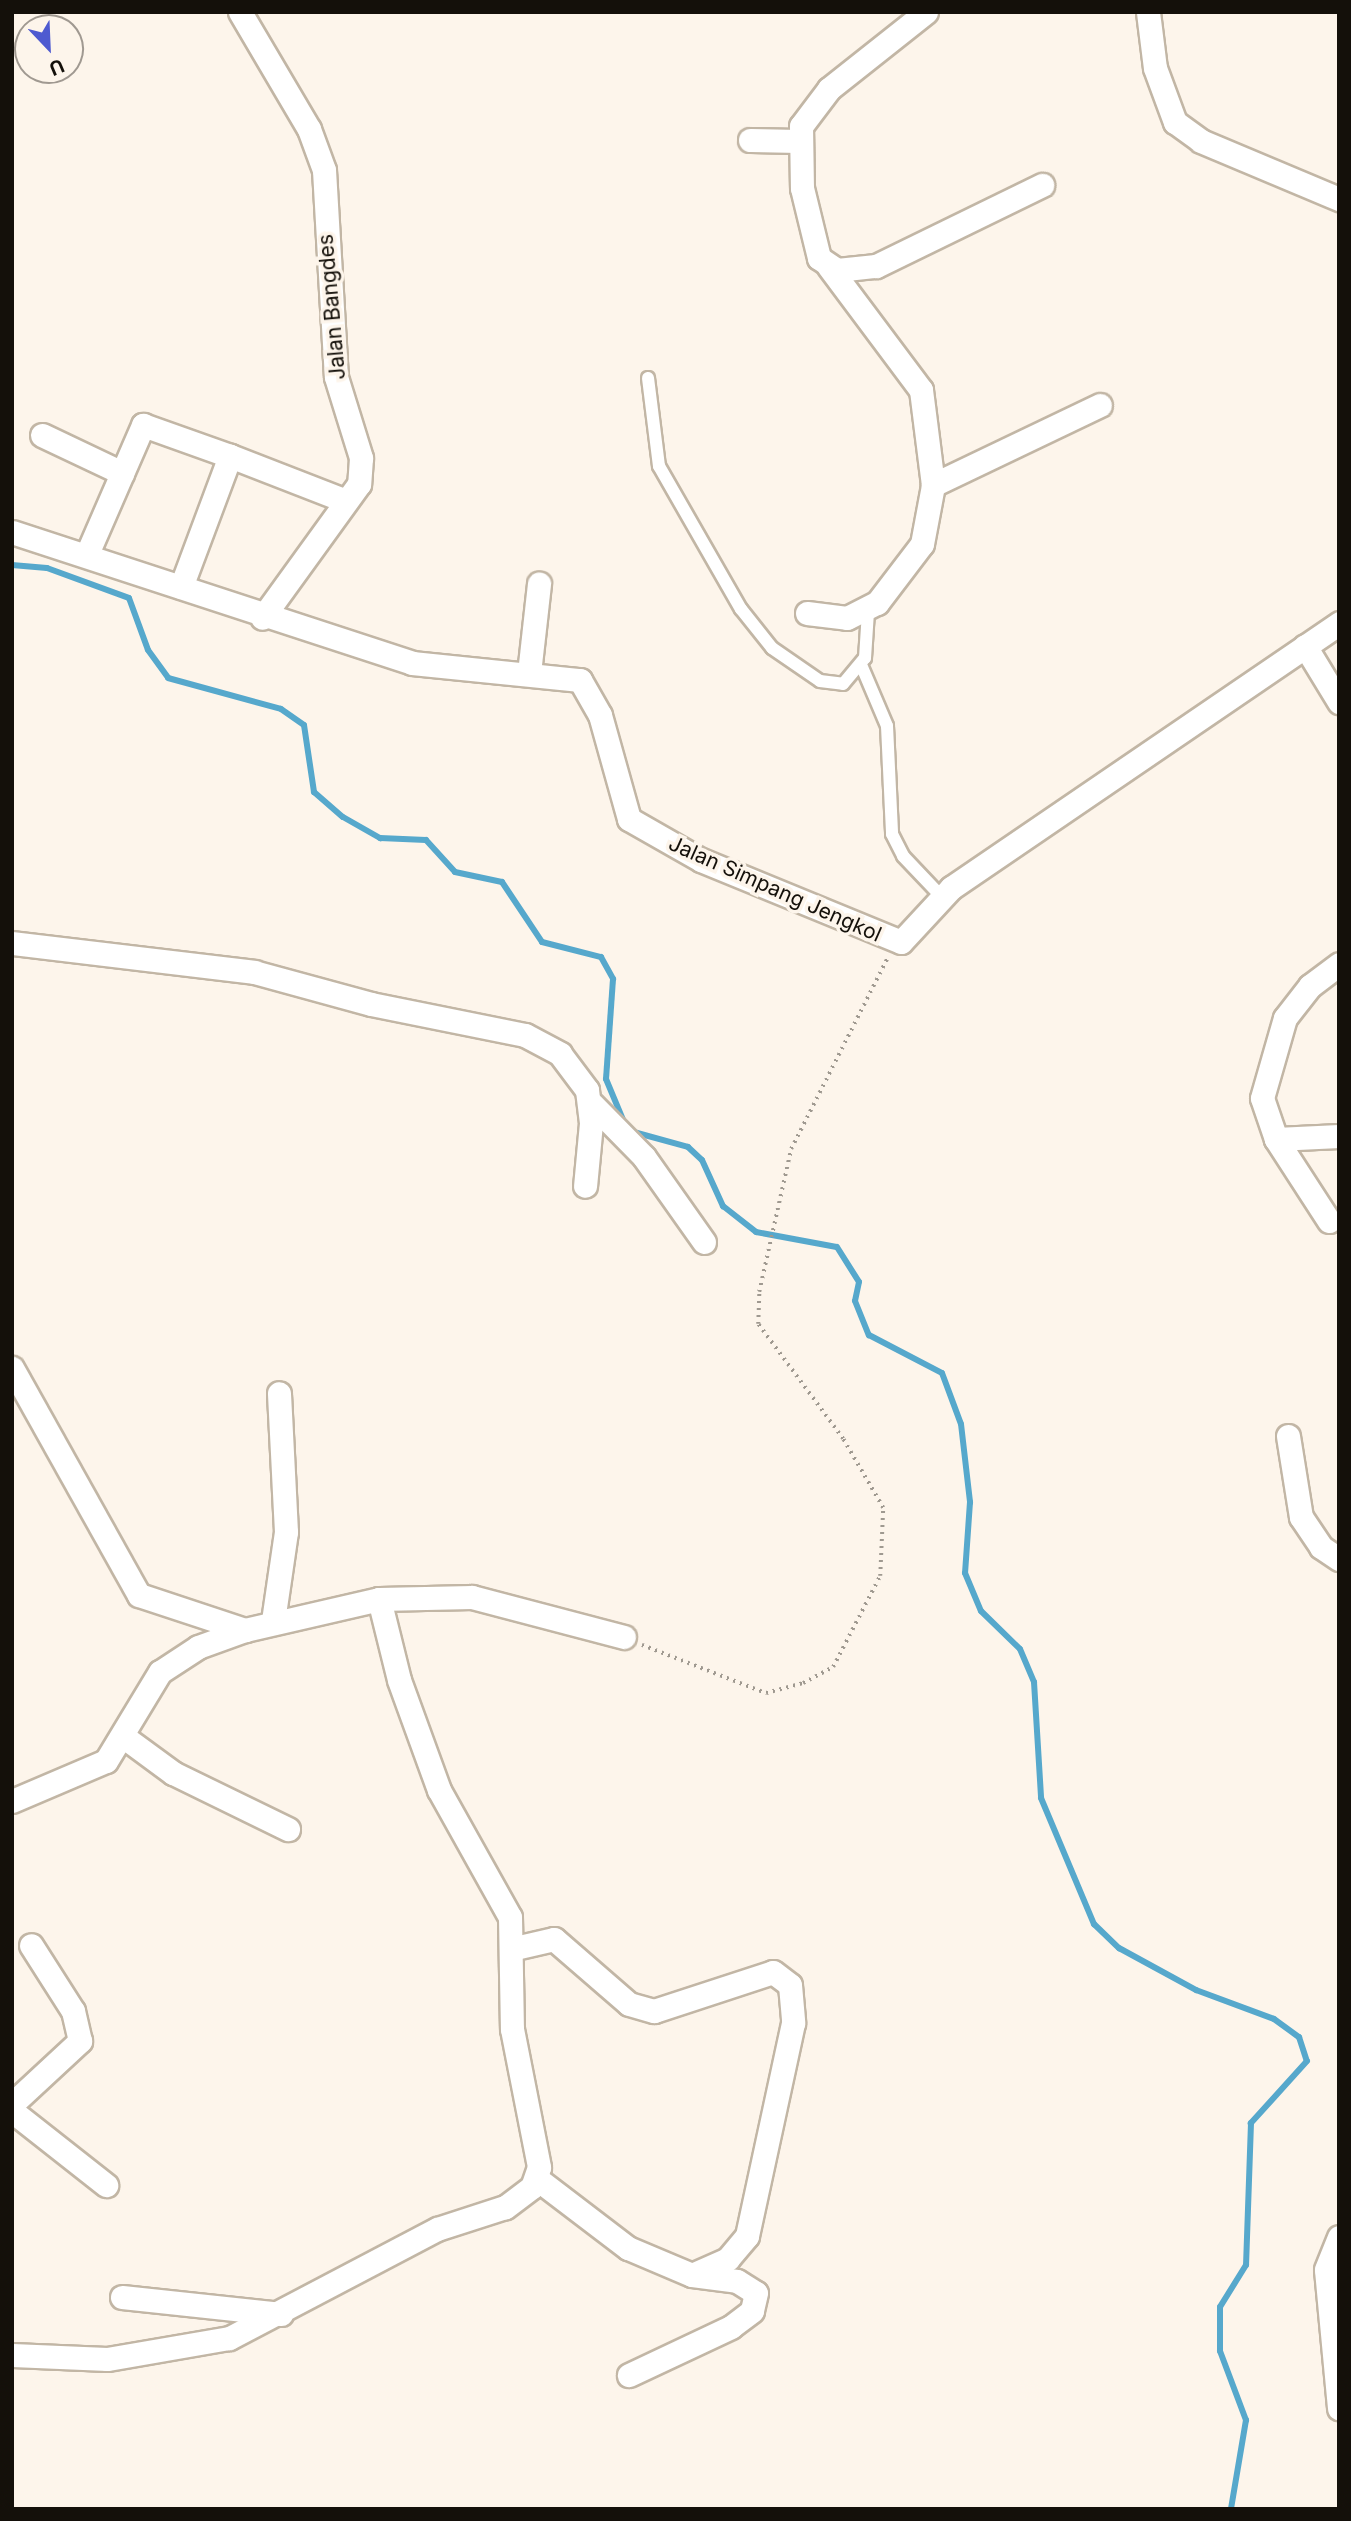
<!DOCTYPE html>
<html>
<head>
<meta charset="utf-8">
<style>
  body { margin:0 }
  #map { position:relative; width:1351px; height:2521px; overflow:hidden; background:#fdf5eb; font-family:Inter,sans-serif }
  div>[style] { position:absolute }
  .stream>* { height:6px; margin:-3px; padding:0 3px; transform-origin:3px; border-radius:3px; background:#56a8cc }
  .path>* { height:3.5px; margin-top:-1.75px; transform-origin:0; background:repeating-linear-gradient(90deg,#9f9990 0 2px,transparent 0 7px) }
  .roads { filter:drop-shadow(2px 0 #c2b6a5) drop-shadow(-2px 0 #c2b6a5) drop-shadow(0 2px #c2b6a5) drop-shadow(0 -2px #c2b6a5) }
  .service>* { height:12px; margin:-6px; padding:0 6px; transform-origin:6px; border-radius:6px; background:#fff }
  .minor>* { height:23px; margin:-11.5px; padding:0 11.5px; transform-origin:11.5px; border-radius:11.5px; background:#fff }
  span { translate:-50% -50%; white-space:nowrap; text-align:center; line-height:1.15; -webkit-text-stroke:7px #fdf5eb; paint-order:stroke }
  .street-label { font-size:21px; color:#14100a }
  .frame { position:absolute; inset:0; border:14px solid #14100a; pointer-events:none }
  .north { position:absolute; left:14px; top:14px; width:70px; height:70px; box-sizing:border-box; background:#fdf5eb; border:2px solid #a09991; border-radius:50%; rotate:157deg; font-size:19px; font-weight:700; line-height:28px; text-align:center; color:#14100a }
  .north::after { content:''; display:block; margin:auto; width:24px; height:32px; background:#4e5ad0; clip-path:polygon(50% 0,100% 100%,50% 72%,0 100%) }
</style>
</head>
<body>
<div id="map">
  <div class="stream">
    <div style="left:12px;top:565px;width:35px;rotate:5deg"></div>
    <div style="left:47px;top:568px;width:87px;rotate:20.1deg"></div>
    <div style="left:129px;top:598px;width:55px;rotate:69.9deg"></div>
    <div style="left:148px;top:650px;width:34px;rotate:54deg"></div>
    <div style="left:168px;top:678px;width:117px;rotate:15.3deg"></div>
    <div style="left:281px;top:709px;width:28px;rotate:35deg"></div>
    <div style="left:304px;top:725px;width:68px;rotate:81.5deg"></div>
    <div style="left:314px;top:792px;width:38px;rotate:41deg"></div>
    <div style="left:343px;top:817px;width:43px;rotate:29.6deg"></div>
    <div style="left:380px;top:838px;width:46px;rotate:2.5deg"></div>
    <div style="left:426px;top:840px;width:43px;rotate:47.8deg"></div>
    <div style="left:455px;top:872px;width:48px;rotate:12deg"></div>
    <div style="left:502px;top:882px;width:72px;rotate:56.3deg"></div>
    <div style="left:542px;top:942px;width:61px;rotate:14.3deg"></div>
    <div style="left:601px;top:957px;width:25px;rotate:61deg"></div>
    <div style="left:613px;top:979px;width:100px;rotate:94deg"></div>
    <div style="left:606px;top:1079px;width:47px;rotate:67.3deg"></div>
    <div style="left:630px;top:1131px;width:60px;rotate:15.4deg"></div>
    <div style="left:688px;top:1147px;width:19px;rotate:43deg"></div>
    <div style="left:702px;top:1160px;width:51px;rotate:65.5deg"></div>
    <div style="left:723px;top:1206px;width:42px;rotate:38.2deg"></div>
    <div style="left:756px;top:1232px;width:82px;rotate:10.5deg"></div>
    <div style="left:837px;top:1247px;width:41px;rotate:57.8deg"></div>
    <div style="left:859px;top:1282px;width:19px;rotate:102deg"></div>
    <div style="left:855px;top:1301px;width:37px;rotate:68deg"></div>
    <div style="left:869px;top:1335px;width:82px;rotate:27.5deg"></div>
    <div style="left:942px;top:1373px;width:54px;rotate:69.6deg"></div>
    <div style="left:961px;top:1424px;width:79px;rotate:83.4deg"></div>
    <div style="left:970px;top:1502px;width:71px;rotate:94deg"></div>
    <div style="left:965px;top:1573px;width:41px;rotate:67.2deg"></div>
    <div style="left:981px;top:1611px;width:54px;rotate:44.3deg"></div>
    <div style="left:1020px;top:1649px;width:36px;rotate:67deg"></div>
    <div style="left:1034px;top:1682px;width:116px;rotate:86.5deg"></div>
    <div style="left:1041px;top:1798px;width:137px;rotate:67.2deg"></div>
    <div style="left:1094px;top:1924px;width:35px;rotate:44deg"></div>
    <div style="left:1119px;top:1948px;width:88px;rotate:28.6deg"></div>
    <div style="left:1196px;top:1990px;width:83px;rotate:20.4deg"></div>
    <div style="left:1274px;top:2019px;width:31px;rotate:36deg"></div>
    <div style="left:1299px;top:2037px;width:25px;rotate:72deg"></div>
    <div style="left:1307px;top:2061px;width:84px;rotate:132.1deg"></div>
    <div style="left:1251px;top:2123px;width:142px;rotate:92deg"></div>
    <div style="left:1246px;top:2265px;width:49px;rotate:121.8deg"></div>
    <div style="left:1220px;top:2307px;width:44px;rotate:90deg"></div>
    <div style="left:1220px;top:2351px;width:74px;rotate:69.4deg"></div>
    <div style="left:1246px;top:2420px;width:90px;rotate:99.6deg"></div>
  </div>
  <div class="path">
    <div style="left:642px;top:1645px;width:133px;rotate:21.2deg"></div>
    <div style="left:766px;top:1693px;width:38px;rotate:-15deg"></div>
    <div style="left:803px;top:1683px;width:34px;rotate:-28deg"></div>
    <div style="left:833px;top:1667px;width:102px;rotate:-62.7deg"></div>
    <div style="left:880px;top:1576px;width:68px;rotate:-87.5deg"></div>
    <div style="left:883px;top:1508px;width:80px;rotate:-120.1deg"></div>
    <div style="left:843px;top:1439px;width:143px;rotate:-126.5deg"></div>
    <div style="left:758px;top:1324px;width:32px;rotate:-88deg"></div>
    <div style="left:759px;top:1292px;width:147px;rotate:-77.4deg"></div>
    <div style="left:791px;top:1149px;width:215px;rotate:-63.2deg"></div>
  </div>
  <div class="roads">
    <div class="service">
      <div style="left:648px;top:378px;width:89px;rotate:82.9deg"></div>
      <div style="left:659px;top:466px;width:165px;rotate:60.2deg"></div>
      <div style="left:741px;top:609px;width:50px;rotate:51.5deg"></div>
      <div style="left:772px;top:648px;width:58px;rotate:34.5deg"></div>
      <div style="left:820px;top:681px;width:23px;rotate:7deg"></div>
      <div style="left:843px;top:684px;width:34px;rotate:-50deg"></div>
      <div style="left:865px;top:658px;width:47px;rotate:-86.3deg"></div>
      <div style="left:862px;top:667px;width:64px;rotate:67deg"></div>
      <div style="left:887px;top:726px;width:108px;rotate:87.3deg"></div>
      <div style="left:892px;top:834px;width:25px;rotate:63deg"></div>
      <div style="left:903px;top:856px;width:57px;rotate:46.4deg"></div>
    </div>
    <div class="minor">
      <div style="left:240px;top:12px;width:136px;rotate:59.5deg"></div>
      <div style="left:309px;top:129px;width:44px;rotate:69.9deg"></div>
      <div style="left:324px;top:170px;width:207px;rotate:86.7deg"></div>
      <div style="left:336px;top:377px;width:85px;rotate:72.8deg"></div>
      <div style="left:361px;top:458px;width:26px;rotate:94deg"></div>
      <div style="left:359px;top:484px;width:165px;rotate:125.9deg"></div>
      <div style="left:926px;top:12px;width:124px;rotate:141.6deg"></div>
      <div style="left:829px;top:89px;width:46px;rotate:127.1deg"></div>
      <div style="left:801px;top:126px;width:62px;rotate:89.1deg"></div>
      <div style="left:802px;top:188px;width:72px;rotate:76.3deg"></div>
      <div style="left:819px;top:258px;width:22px;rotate:34deg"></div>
      <div style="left:837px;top:270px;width:39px;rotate:-6deg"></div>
      <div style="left:876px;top:266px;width:185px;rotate:-26deg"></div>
      <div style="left:1148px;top:12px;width:56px;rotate:82.9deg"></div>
      <div style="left:1155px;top:68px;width:58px;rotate:69.7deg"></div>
      <div style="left:1175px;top:122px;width:32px;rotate:36deg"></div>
      <div style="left:1201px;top:141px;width:150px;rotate:22.8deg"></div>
      <div style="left:750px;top:140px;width:49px;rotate:1.2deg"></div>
      <div style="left:42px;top:435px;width:89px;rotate:25.4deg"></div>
      <div style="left:933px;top:485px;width:185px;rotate:-25.6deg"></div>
      <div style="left:12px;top:532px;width:421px;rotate:18.1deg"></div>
      <div style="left:412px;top:663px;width:169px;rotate:5.8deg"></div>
      <div style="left:580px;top:680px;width:40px;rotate:60.3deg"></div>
      <div style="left:600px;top:715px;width:108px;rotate:74.4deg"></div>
      <div style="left:629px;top:819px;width:83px;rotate:29.7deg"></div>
      <div style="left:701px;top:860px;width:216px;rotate:22.3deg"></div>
      <div style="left:901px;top:942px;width:74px;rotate:-47.2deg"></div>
      <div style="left:951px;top:888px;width:470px;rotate:-34.3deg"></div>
      <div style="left:87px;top:554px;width:141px;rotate:-66.5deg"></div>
      <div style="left:143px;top:425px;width:92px;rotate:19.6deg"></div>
      <div style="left:181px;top:587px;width:140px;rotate:-69.5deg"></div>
      <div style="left:230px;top:456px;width:124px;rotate:21.2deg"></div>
      <div style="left:807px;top:613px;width:40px;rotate:7.1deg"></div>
      <div style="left:847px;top:618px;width:34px;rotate:-27deg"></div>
      <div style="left:877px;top:603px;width:74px;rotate:-52.7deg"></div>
      <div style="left:922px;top:544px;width:60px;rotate:-79.4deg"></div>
      <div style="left:933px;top:485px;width:96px;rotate:-97.2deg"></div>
      <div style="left:921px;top:390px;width:154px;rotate:-126.8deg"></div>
      <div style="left:1305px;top:646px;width:66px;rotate:58.7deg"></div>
      <div style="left:529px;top:673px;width:90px;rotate:-83.6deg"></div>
      <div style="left:12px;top:943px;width:244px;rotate:6.8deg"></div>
      <div style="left:254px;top:972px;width:121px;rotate:15.3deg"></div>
      <div style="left:371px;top:1004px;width:157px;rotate:11.4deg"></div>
      <div style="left:525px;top:1035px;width:40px;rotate:28deg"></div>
      <div style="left:560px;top:1054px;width:45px;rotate:53.1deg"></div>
      <div style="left:587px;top:1090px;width:33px;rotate:83deg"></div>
      <div style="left:591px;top:1123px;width:63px;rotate:95.4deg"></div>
      <div style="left:592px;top:1104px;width:74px;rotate:45.5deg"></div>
      <div style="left:644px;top:1157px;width:104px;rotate:54.8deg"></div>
      <div style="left:1276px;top:1139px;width:63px;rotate:-2.7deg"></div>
      <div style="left:1329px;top:1221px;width:98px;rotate:-122.9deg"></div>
      <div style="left:1276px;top:1139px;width:43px;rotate:-108.9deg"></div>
      <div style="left:1262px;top:1098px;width:83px;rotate:-74deg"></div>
      <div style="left:1285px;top:1018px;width:41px;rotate:-52deg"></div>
      <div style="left:1310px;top:986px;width:36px;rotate:-37deg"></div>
      <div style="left:12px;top:1368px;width:260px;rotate:60.8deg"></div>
      <div style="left:139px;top:1595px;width:112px;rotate:18.3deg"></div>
      <div style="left:245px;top:1630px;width:138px;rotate:-13deg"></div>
      <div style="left:379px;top:1599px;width:83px;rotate:76.1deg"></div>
      <div style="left:399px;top:1680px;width:117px;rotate:70deg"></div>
      <div style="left:439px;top:1790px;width:145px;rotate:60.8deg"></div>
      <div style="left:510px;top:1917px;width:112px;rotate:89deg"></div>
      <div style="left:512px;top:2029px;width:141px;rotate:78.9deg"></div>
      <div style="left:539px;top:2167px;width:21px;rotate:109deg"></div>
      <div style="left:532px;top:2187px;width:34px;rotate:143deg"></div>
      <div style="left:505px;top:2207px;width:71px;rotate:162.1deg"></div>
      <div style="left:437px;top:2229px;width:235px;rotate:152.3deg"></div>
      <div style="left:229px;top:2338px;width:124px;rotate:170.2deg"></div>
      <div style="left:107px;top:2359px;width:95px;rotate:-177.6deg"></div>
      <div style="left:1288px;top:1436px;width:82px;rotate:80.9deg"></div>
      <div style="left:1301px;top:1517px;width:36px;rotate:56deg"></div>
      <div style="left:1321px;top:1547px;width:22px;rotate:34deg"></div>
      <div style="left:379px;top:1599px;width:93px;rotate:-1.2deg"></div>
      <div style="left:472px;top:1597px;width:157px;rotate:14.7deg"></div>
      <div style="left:273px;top:1621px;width:90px;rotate:-81.7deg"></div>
      <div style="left:286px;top:1532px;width:139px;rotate:-92.9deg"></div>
      <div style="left:124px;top:1737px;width:61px;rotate:36.3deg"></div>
      <div style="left:173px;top:1773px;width:128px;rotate:26deg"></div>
      <div style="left:12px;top:1801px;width:102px;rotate:-23.1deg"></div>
      <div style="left:106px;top:1761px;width:104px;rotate:-58.8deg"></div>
      <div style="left:160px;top:1672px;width:45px;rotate:-33.3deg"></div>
      <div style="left:198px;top:1647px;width:50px;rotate:-19.9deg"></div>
      <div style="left:515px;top:1948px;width:40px;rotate:-13deg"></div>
      <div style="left:554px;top:1939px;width:99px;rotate:40.9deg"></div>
      <div style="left:629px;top:2004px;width:26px;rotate:16deg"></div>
      <div style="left:654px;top:2011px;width:125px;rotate:-18.1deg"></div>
      <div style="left:773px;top:1972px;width:21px;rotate:37deg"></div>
      <div style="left:790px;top:1985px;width:38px;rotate:85deg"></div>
      <div style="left:793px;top:2023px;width:218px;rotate:102.2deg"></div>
      <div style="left:747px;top:2236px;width:30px;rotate:130deg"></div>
      <div style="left:728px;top:2259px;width:39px;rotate:156deg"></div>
      <div style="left:12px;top:2104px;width:93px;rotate:-42.8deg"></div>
      <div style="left:80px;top:2041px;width:31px;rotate:-103deg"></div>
      <div style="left:73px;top:2011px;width:78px;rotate:-122.5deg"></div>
      <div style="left:12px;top:2111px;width:120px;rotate:38.2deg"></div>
      <div style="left:536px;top:2178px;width:116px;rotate:37.3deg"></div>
      <div style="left:628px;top:2248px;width:69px;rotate:22.9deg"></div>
      <div style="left:692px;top:2275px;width:45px;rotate:7.6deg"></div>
      <div style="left:737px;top:2281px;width:22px;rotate:32deg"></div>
      <div style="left:756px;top:2293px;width:18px;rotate:103deg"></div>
      <div style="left:752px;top:2311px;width:26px;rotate:143deg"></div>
      <div style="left:731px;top:2327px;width:113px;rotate:154.8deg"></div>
      <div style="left:1339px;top:2237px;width:35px;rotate:112deg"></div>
      <div style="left:1326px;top:2270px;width:139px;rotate:84.6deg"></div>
      <div style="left:122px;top:2297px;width:160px;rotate:6.1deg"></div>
    </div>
  </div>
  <div class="street-label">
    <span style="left:332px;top:307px;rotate:-95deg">Jalan Bangdes</span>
    <span style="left:775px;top:889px;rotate:24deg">Jalan Simpang Jengkol</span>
  </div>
  <div class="frame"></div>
  <div class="north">U</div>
</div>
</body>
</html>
